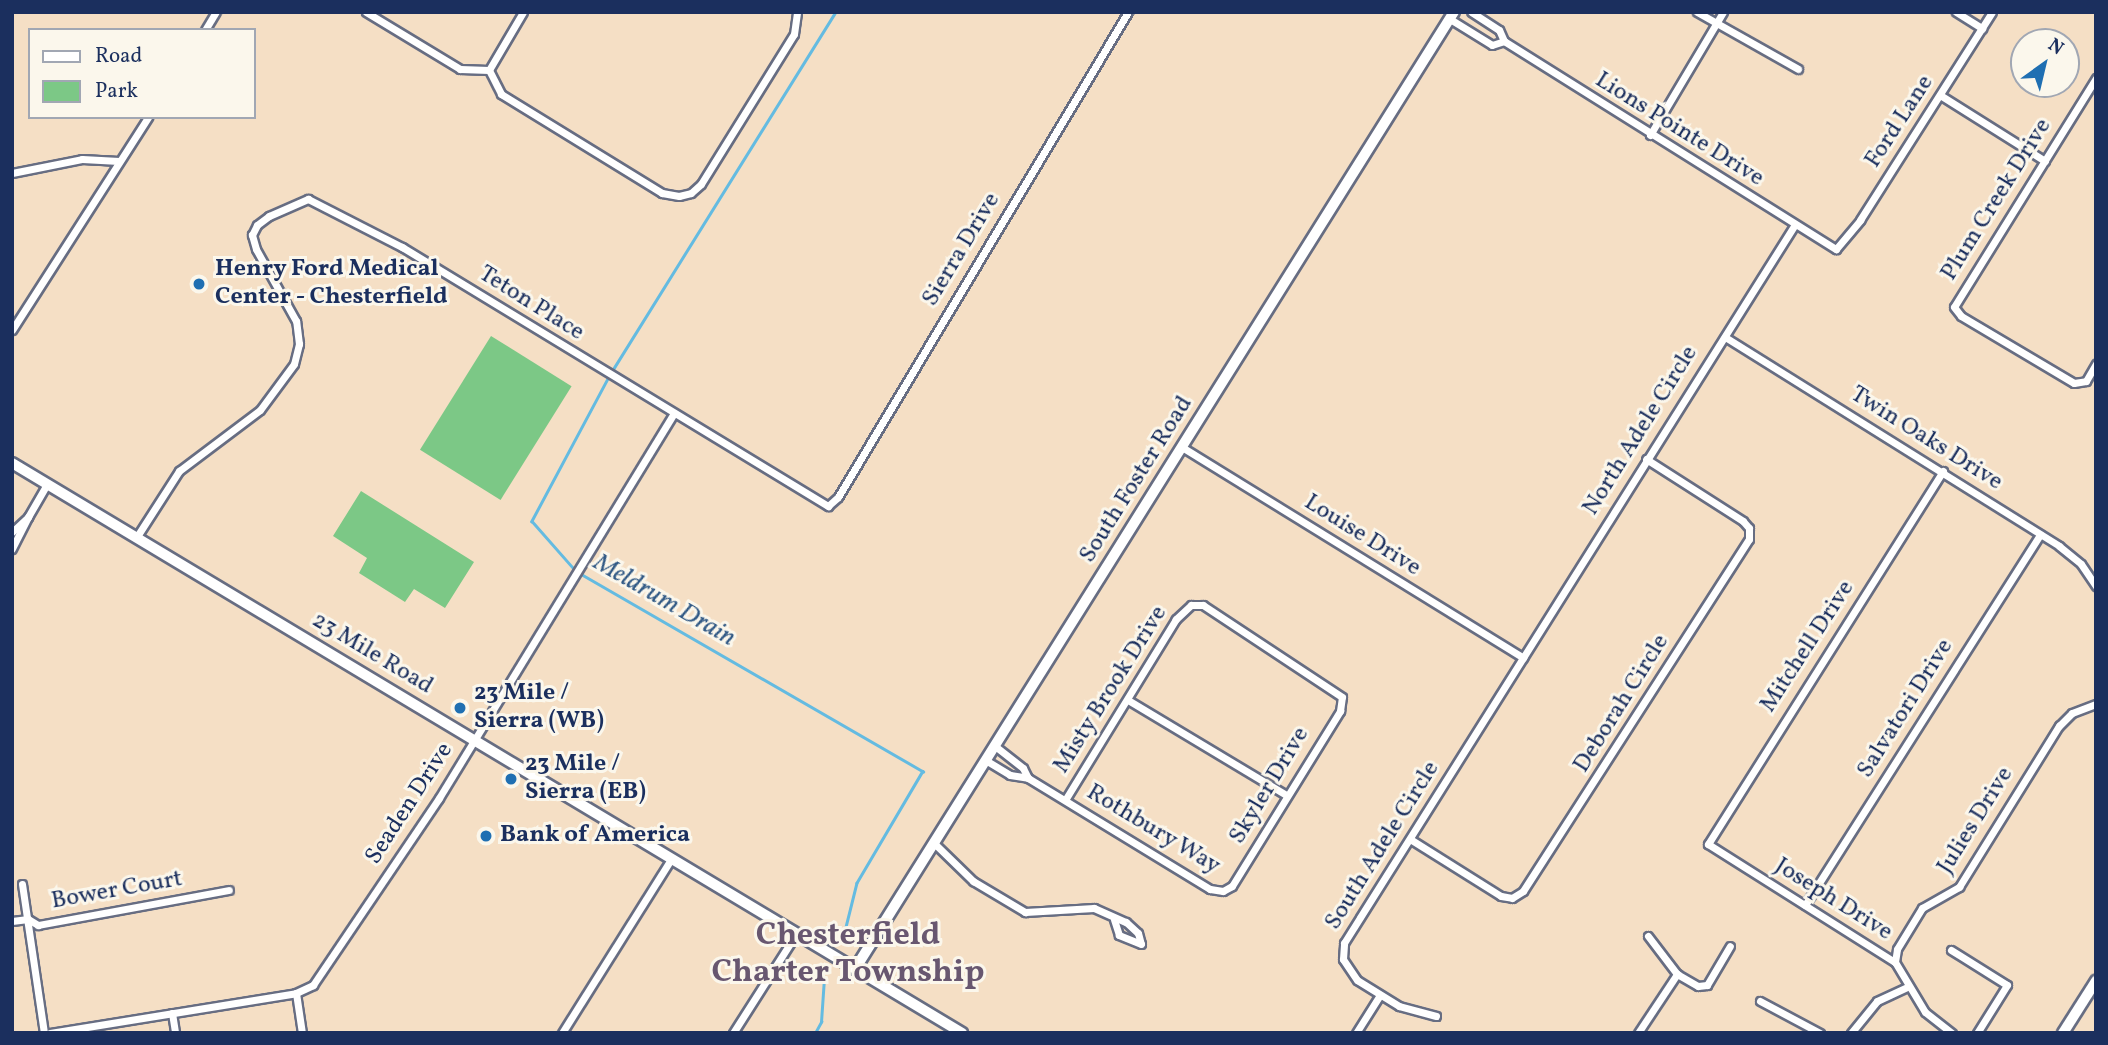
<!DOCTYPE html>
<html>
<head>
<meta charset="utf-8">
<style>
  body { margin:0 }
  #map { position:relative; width:2108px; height:1045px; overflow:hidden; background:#f5dfc5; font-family:Vollkorn,serif }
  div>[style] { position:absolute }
  .green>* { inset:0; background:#7cc886; transform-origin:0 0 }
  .stream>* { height:2.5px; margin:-1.25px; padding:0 1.25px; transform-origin:1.25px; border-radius:1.25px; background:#64bbe1 }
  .roads { filter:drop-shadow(2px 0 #676d82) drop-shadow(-2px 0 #676d82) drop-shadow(0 2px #676d82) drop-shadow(0 -2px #676d82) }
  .street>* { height:7px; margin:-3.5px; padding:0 3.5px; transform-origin:3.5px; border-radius:3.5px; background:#fff }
  .secondary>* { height:10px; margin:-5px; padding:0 5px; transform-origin:5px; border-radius:5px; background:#fff }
  .primary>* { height:10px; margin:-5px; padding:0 5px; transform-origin:5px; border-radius:5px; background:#fff }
  .dots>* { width:19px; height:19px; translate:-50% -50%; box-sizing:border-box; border:4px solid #fbf7ec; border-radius:50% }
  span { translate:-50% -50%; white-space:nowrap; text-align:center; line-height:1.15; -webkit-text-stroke:6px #fbf7ec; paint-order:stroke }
  .street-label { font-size:24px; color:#1b2f5e }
  .poi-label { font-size:24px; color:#1b2f5e; font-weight:700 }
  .left { translate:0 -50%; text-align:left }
  .water-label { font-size:26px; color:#315985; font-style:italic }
  .district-label { font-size:32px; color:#685770; font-weight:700 }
  .frame { position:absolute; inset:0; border:14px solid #1b2f5e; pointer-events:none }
  .legend { position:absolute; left:28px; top:28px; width:228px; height:91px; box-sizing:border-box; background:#fbf7ec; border:2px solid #a1a7b3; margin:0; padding:9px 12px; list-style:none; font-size:21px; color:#1b2f5e }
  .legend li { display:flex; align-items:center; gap:14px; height:35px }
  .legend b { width:35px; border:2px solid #a1a7b3 }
  .north { position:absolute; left:2010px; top:28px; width:70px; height:70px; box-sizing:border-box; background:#fbf7ec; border:2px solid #a1a7b3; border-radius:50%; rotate:34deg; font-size:19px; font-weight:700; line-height:28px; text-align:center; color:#1b2f5e }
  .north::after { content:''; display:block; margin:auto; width:24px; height:32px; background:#1f6fb2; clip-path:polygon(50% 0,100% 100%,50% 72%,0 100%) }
</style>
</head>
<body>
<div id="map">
  <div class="green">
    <div style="left:491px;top:336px;width:95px;height:134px;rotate:32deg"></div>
    <div style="clip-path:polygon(361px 491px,474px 562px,445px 608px,414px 589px,405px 602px,359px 573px,367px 558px,333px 536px)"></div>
  </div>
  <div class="stream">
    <div style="left:836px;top:12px;width:428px;rotate:121.9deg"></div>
    <div style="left:610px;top:375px;width:166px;rotate:118.1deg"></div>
    <div style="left:532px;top:521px;width:67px;rotate:48.7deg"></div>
    <div style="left:576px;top:571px;width:401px;rotate:30deg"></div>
    <div style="left:923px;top:771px;width:130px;rotate:120.5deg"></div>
    <div style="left:857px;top:883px;width:58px;rotate:104deg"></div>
    <div style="left:815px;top:1033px;width:13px;rotate:-61deg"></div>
    <div style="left:821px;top:1022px;width:44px;rotate:-86.1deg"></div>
  </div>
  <div class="roads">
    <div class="street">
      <div style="left:366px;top:12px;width:110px;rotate:31.2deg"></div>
      <div style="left:460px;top:69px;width:29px;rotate:2deg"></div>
      <div style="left:489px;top:70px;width:27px;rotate:63deg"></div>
      <div style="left:501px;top:94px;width:189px;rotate:31.6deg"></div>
      <div style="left:662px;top:193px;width:17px;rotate:10deg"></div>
      <div style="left:679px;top:196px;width:12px;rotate:-14deg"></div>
      <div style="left:691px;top:193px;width:13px;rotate:-42deg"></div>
      <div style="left:701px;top:184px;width:176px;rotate:-58.2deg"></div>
      <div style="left:794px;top:34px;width:22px;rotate:-82deg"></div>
      <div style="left:1697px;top:12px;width:116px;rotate:29.4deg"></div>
      <div style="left:1956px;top:12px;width:31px;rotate:32deg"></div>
      <div style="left:1450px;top:19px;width:49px;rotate:31.8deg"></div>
      <div style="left:1492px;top:45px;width:13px;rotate:-18deg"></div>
      <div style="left:1504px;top:41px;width:12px;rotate:-114deg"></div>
      <div style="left:1499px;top:30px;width:33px;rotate:-147deg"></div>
      <div style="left:205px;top:30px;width:21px;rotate:-59deg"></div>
      <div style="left:1504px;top:41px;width:392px;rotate:32.1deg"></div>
      <div style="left:1836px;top:249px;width:38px;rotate:-50deg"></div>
      <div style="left:1860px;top:220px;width:246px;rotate:-57.6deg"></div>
      <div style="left:489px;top:70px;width:67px;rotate:-59.6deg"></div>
      <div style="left:2096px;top:78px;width:269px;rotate:121.8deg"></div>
      <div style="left:1954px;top:307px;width:11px;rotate:52deg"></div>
      <div style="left:1961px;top:316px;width:131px;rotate:30.7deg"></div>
      <div style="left:2074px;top:383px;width:12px;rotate:-9deg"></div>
      <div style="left:2086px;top:381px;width:20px;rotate:-60deg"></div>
      <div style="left:1940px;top:95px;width:124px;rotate:32.2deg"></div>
      <div style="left:1650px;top:135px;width:143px;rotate:-59.3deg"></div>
      <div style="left:12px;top:173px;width:71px;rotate:-11.3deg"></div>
      <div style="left:82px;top:159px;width:37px;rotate:3deg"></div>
      <div style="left:12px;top:330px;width:253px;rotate:-57.4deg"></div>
      <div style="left:1725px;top:337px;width:394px;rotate:32deg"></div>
      <div style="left:2059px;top:546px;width:28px;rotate:39deg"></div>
      <div style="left:2081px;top:564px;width:27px;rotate:56deg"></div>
      <div style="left:1182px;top:447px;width:401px;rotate:31.7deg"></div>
      <div style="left:1943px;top:471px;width:441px;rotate:122.2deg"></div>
      <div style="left:1708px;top:844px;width:221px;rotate:32.3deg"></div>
      <div style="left:1895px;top:962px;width:58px;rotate:59deg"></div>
      <div style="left:1925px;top:1012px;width:34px;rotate:38deg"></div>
      <div style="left:28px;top:517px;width:39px;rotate:-60deg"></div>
      <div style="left:12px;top:532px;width:22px;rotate:-43deg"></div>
      <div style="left:28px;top:517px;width:36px;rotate:117deg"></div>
      <div style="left:136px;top:538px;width:80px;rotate:-57.3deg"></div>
      <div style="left:179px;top:471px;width:101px;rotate:-37deg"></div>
      <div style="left:260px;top:410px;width:57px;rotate:-53.5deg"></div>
      <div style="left:294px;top:364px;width:21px;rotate:-76deg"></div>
      <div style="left:299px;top:344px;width:23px;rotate:-97deg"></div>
      <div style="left:296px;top:321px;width:82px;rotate:-119.1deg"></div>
      <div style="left:256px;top:249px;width:15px;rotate:-106deg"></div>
      <div style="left:252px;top:235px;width:11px;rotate:-63deg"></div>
      <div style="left:257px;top:225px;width:15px;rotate:-37deg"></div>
      <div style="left:269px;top:216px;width:43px;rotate:-23.6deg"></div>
      <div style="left:308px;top:199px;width:106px;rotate:27.1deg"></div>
      <div style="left:402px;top:247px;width:499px;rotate:31.3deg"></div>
      <div style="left:828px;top:506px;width:13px;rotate:-42deg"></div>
      <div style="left:838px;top:497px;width:565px;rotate:-59.12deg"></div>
      <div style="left:1128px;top:700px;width:184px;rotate:31deg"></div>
      <div style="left:987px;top:761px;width:27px;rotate:31deg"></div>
      <div style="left:1010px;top:775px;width:18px;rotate:9deg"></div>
      <div style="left:1028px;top:778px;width:11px;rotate:-117deg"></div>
      <div style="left:1023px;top:768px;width:34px;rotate:-142deg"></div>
      <div style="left:1028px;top:778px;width:213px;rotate:31.4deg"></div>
      <div style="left:1210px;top:889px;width:13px;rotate:9deg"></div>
      <div style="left:1223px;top:891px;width:10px;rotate:-29deg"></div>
      <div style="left:1232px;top:886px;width:206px;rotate:-58.3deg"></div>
      <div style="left:1340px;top:711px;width:14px;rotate:-82deg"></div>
      <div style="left:1342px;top:697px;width:167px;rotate:-146.5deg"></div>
      <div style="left:1203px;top:605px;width:12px;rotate:180deg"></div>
      <div style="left:1191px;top:605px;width:21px;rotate:137deg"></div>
      <div style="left:1176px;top:619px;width:212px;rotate:121.5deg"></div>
      <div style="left:1410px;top:839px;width:107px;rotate:32.1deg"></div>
      <div style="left:1501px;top:896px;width:11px;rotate:10deg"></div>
      <div style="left:1512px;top:898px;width:13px;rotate:-32deg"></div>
      <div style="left:1523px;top:891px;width:418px;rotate:-57.3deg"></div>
      <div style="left:1749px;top:539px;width:11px;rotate:-90deg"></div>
      <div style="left:1749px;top:528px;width:9px;rotate:-131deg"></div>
      <div style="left:1743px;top:521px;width:115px;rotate:-147.4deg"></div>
      <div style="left:936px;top:845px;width:52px;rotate:44.2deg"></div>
      <div style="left:973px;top:881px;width:61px;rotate:30.8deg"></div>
      <div style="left:1025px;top:912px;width:69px;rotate:-3.3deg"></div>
      <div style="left:1094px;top:908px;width:35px;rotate:24deg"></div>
      <div style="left:1126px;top:922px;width:16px;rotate:43deg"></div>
      <div style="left:1138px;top:933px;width:11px;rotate:75deg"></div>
      <div style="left:1141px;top:944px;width:24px;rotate:-158deg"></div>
      <div style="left:1119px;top:935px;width:16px;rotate:-108deg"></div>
      <div style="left:22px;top:884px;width:151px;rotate:81.6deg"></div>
      <div style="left:1805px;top:905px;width:439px;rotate:-57.6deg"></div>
      <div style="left:12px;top:921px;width:16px;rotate:-7deg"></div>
      <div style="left:28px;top:919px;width:12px;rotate:31deg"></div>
      <div style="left:38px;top:925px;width:194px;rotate:-10.4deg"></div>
      <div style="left:1648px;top:936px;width:48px;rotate:52.7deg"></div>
      <div style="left:1677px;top:974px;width:24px;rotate:30deg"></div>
      <div style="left:1698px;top:986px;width:9px;rotate:-6deg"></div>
      <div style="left:1707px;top:985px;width:45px;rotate:-59.5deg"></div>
      <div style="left:1951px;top:950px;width:66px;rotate:32deg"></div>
      <div style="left:2007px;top:985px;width:57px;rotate:122deg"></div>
      <div style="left:1895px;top:962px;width:13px;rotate:-81deg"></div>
      <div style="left:1897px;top:949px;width:48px;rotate:-58.6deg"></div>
      <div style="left:1922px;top:908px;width:43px;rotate:-29.6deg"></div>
      <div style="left:1959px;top:887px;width:190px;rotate:-58.2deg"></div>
      <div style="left:2059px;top:726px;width:18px;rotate:-45deg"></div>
      <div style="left:2072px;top:713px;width:26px;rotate:-21deg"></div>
      <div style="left:296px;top:993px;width:40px;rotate:81.5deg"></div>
      <div style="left:1760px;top:1001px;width:68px;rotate:28.1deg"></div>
      <div style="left:172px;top:1013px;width:20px;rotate:81deg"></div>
      <div style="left:1436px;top:1016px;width:38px;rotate:-165deg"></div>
      <div style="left:1399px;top:1006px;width:49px;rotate:-148.2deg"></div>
      <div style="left:1357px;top:980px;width:25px;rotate:-124deg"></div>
      <div style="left:1343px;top:959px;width:16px;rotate:-86deg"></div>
      <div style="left:1344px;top:943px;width:847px;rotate:-57.89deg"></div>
      <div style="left:50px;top:1033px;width:249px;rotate:-9.2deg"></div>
      <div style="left:296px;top:993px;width:19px;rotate:-25deg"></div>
      <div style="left:313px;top:985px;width:225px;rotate:-56deg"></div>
      <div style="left:439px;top:798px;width:451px;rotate:-58.6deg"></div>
      <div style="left:562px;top:1033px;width:205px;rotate:-57.9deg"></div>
      <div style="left:733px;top:1033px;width:117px;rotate:-57.5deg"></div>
      <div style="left:1356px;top:1033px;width:45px;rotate:-57.7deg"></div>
      <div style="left:1638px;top:1033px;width:71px;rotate:-56.5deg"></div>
      <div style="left:1851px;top:1033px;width:41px;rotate:-50.9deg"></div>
      <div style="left:1877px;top:1001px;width:33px;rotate:-25deg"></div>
    </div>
    <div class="secondary">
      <div style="left:855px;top:969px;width:1129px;rotate:-57.96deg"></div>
      <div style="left:2063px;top:1033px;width:62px;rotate:-57.6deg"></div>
    </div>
    <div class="primary">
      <div style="left:12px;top:463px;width:1108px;rotate:30.96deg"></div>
    </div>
  </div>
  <div class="dots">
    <div style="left:199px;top:284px;background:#1f6fb2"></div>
    <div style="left:460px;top:708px;background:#1f6fb2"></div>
    <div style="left:511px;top:779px;background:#1f6fb2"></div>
    <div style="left:486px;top:836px;background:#1f6fb2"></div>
  </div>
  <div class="street-label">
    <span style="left:1900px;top:122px;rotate:-57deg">Ford Lane</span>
    <span style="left:1679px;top:130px;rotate:32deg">Lions Pointe Drive</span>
    <span style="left:1997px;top:200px;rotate:-58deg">Plum Creek Drive</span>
    <span style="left:962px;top:250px;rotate:-59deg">Sierra Drive</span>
    <span style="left:531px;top:304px;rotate:32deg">Teton Place</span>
    <span style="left:1641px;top:431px;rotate:-58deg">North Adele Circle</span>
    <span style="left:1926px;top:439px;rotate:32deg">Twin Oaks Drive</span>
    <span style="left:1137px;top:480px;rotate:-58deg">South Foster Road</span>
    <span style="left:1362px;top:536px;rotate:32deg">Louise Drive</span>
    <span style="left:1808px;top:647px;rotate:-57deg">Mitchell Drive</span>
    <span style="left:372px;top:654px;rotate:31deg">23 Mile Road</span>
    <span style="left:1111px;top:690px;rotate:-58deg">Misty Brook Drive</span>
    <span style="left:1622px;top:704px;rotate:-58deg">Deborah Circle</span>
    <span style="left:1906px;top:709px;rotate:-58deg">Salvatori Drive</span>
    <span style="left:1270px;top:786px;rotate:-59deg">Skyler Drive</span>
    <span style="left:410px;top:804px;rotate:-57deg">Seaden Drive</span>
    <span style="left:1976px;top:821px;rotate:-58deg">Julies Drive</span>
    <span style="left:1153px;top:830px;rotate:31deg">Rothbury Way</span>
    <span style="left:1383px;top:846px;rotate:-58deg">South Adele Circle</span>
    <span style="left:117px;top:891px;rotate:-10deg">Bower Court</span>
    <span style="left:1833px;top:900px;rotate:32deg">Joseph Drive</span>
  </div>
  <div class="poi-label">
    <span class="left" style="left:215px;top:284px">Henry Ford Medical<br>Center - Chesterfield</span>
    <span class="left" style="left:474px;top:708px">23 Mile /<br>Sierra (WB)</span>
    <span class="left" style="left:525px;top:779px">23 Mile /<br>Sierra (EB)</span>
    <span class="left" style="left:500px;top:836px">Bank of America</span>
  </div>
  <div class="water-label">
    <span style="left:664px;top:601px;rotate:30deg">Meldrum Drain</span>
  </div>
  <div class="district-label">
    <span style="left:848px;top:955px">Chesterfield<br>Charter Township</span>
  </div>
  <div class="frame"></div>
  <ul class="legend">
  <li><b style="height:9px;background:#fff"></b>Road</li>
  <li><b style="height:19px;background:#7cc886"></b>Park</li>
  </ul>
  <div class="north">N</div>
</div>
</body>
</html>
